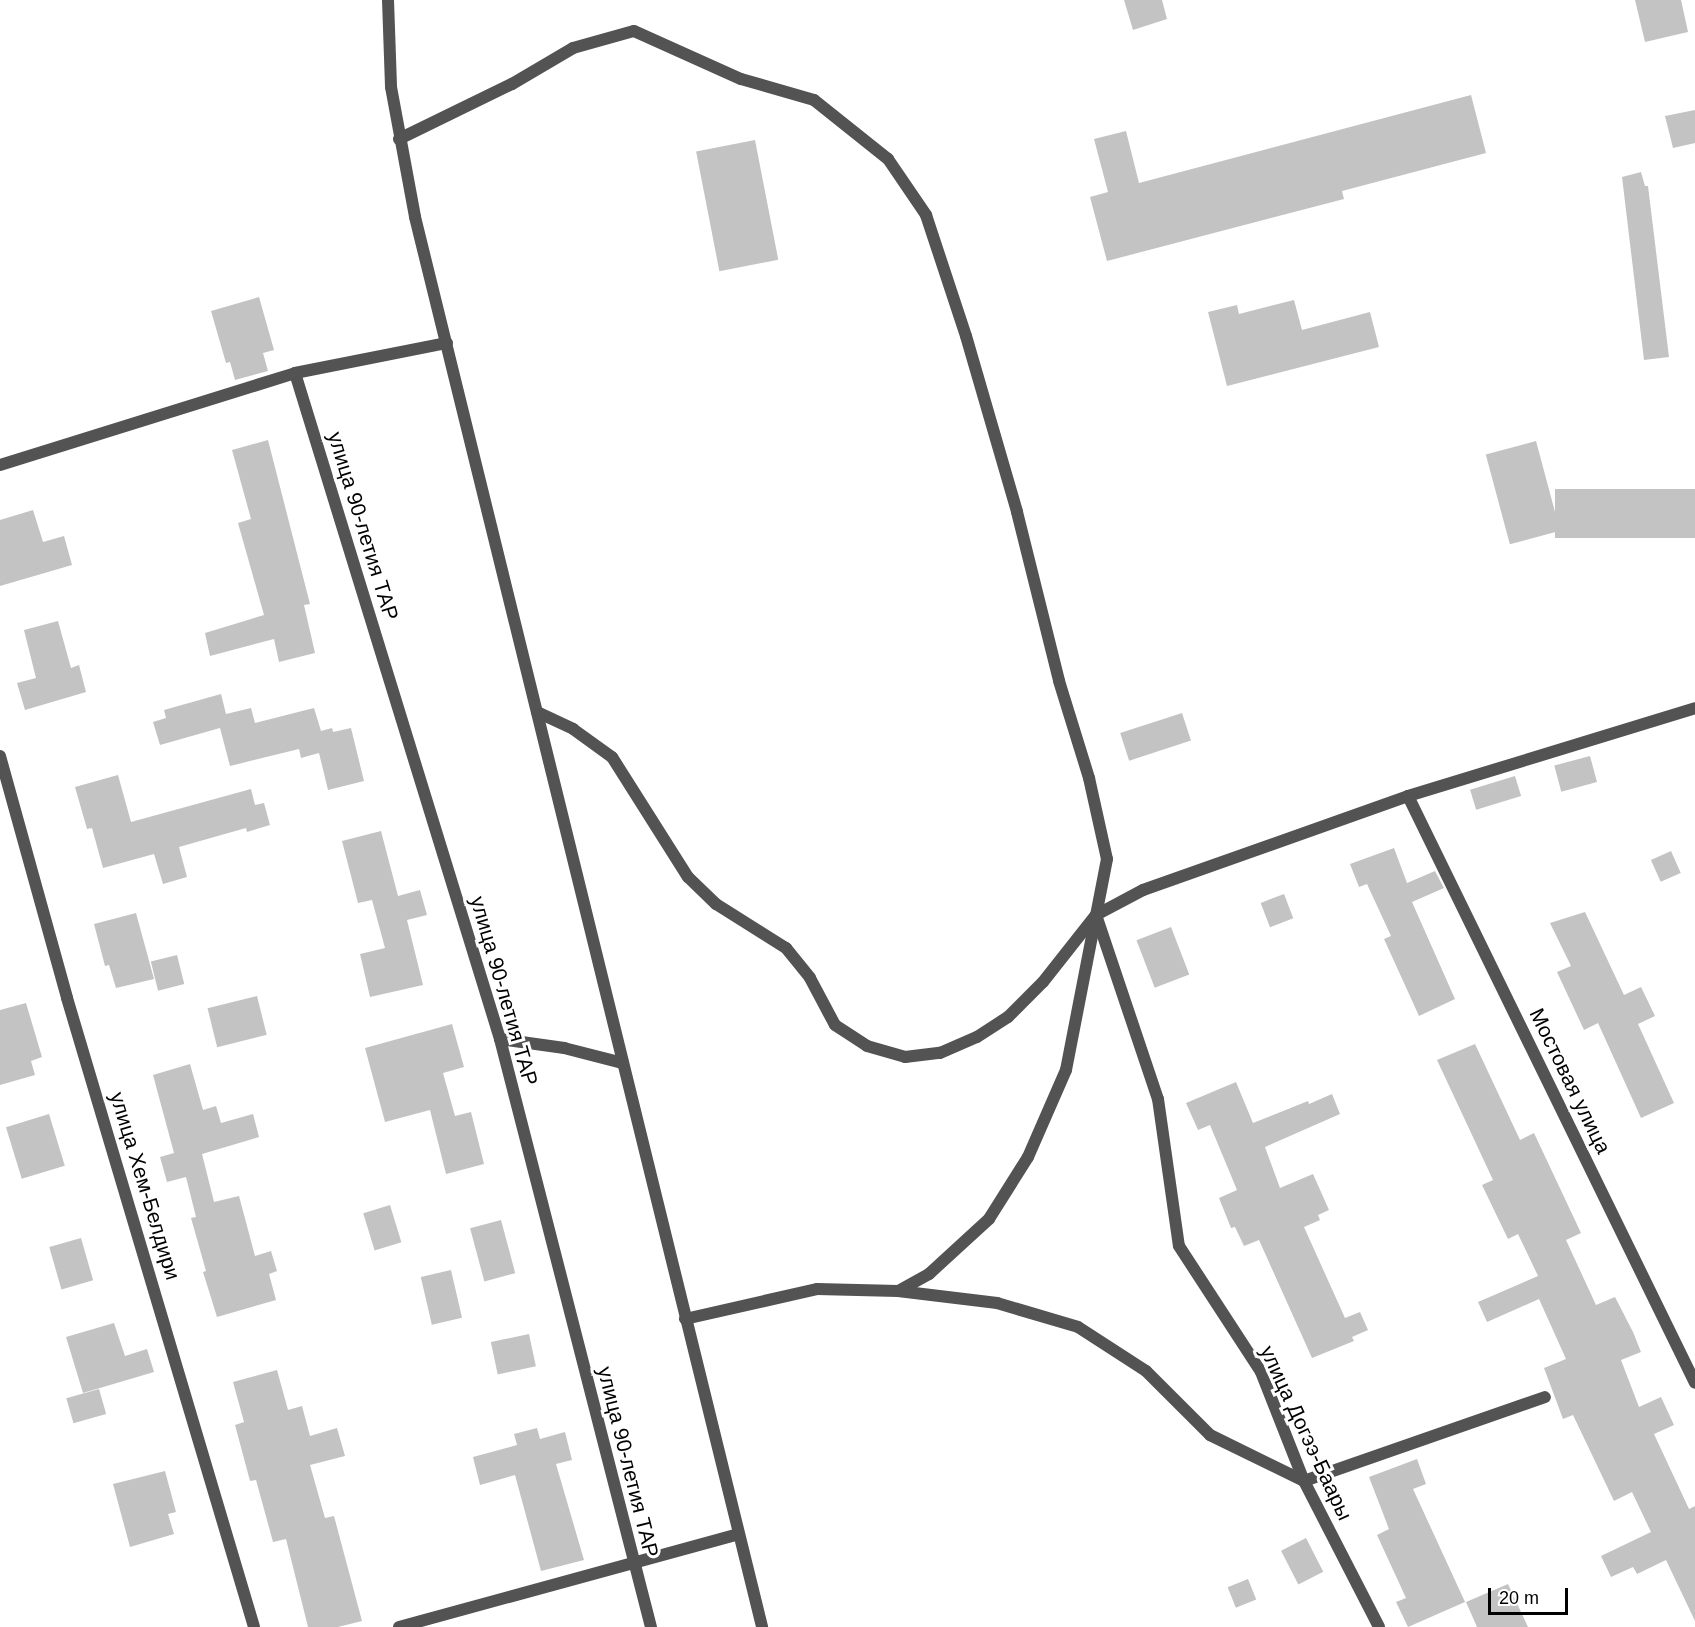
<!DOCTYPE html>
<html>
<head>
<meta charset="utf-8">
<style>
  body { margin:0 }
  #map { position:relative; width:1695px; height:1627px; overflow:hidden; background:#fff; font-family:Arial,sans-serif }
  div>[style] { position:absolute }
  .building>* { inset:0; background:#c3c3c3; transform-origin:0 0 }
  .service>* { height:12px; margin:-6px; padding:0 6px; transform-origin:6px; border-radius:6px; background:#535353 }
  .minor>* { height:12px; margin:-6px; padding:0 6px; transform-origin:6px; border-radius:6px; background:#535353 }
  span { translate:-50% -50%; white-space:nowrap; text-align:center; line-height:1.15; -webkit-text-stroke:6px #fff; paint-order:stroke }
  .street-label { font-size:21px; color:#000 }
  .scale { position:absolute; left:1488px; top:1588px; width:80px; height:27px; box-sizing:border-box; border:3px solid #000; border-top:0; padding-left:8px; font-size:18px; line-height:21px; white-space:nowrap; color:#000; -webkit-text-stroke:4px #fff; paint-order:stroke }
</style>
</head>
<body>
<div id="map">
  <div class="building">
    <div style="clip-path:polygon(1124px 0,1162px 0,1167px 19px,1133px 30px)"></div>
    <div style="clip-path:polygon(1635px 0,1681px 0,1688px 32px,1645px 42px)"></div>
    <div style="clip-path:polygon(1471px 95px,1486px 153px,1342px 191px,1344px 199px,1107px 261px,1090px 197px,1108px 192px,1094px 139px,1126px 131px,1139px 183px)"></div>
    <div style="clip-path:polygon(1695px 110px,1695px 143px,1673px 148px,1665px 116px)"></div>
    <div style="left:755px;top:140px;width:122px;height:60px;rotate:79deg"></div>
    <div style="clip-path:polygon(1641px 172px,1645px 186px,1648px 186px,1669px 357px,1644px 360px,1622px 177px)"></div>
    <div style="clip-path:polygon(259px 297px,274px 350px,263px 353px,268px 371px,235px 380px,230px 362px,226px 363px,211px 311px)"></div>
    <div style="clip-path:polygon(1294px 300px,1302px 330px,1370px 312px,1379px 347px,1227px 386px,1208px 312px,1237px 305px,1239px 314px)"></div>
    <div style="clip-path:polygon(268px 440px,310px 604px,304px 605px,315px 653px,279px 662px,274px 639px,210px 656px,205px 633px,264px 615px,238px 523px,251px 519px,232px 450px)"></div>
    <div style="left:1536px;top:441px;width:93px;height:52px;rotate:75deg"></div>
    <div style="left:1695px;top:489px;width:49px;height:140px;rotate:90deg"></div>
    <div style="clip-path:polygon(33px 510px,43px 542px,64px 536px,72px 565px,0 586px,0 520px)"></div>
    <div style="clip-path:polygon(58px 621px,71px 668px,79px 665px,86px 692px,25px 710px,17px 683px,36px 678px,24px 630px)"></div>
    <div style="clip-path:polygon(221px 694px,226px 714px,251px 708px,255px 723px,314px 708px,321px 731px,332px 728px,333px 732px,351px 728px,364px 781px,328px 790px,319px 753px,301px 758px,299px 749px,230px 766px,220px 728px,160px 745px,153px 722px,166px 718px,164px 710px)"></div>
    <div style="left:1182px;top:713px;width:29px;height:65px;rotate:72deg"></div>
    <div style="left:1590px;top:756px;width:27px;height:37px;rotate:75deg"></div>
    <div style="clip-path:polygon(118px 775px,131px 822px,251px 789px,255px 805px,264px 803px,270px 825px,247px 832px,246px 828px,179px 847px,187px 877px,163px 884px,154px 854px,103px 868px,92px 828px,87px 829px,75px 787px)"></div>
    <div style="left:1515px;top:776px;width:21px;height:47px;rotate:73deg"></div>
    <div style="clip-path:polygon(381px 831px,398px 896px,420px 890px,427px 915px,407px 920px,423px 985px,370px 997px,360px 954px,385px 948px,372px 900px,358px 903px,342px 841px)"></div>
    <div style="clip-path:polygon(1394px 848px,1407px 883px,1435px 871px,1444px 888px,1412px 902px,1455px 999px,1419px 1016px,1384px 939px,1391px 936px,1367px 884px,1359px 887px,1350px 864px)"></div>
    <div style="left:1671px;top:851px;width:24px;height:22px;rotate:66deg"></div>
    <div style="left:1284px;top:894px;width:26px;height:25px;rotate:69deg"></div>
    <div style="clip-path:polygon(1585px 912px,1624px 995px,1641px 987px,1655px 1016px,1638px 1024px,1674px 1103px,1641px 1118px,1598px 1023px,1584px 1030px,1557px 972px,1571px 966px,1550px 923px)"></div>
    <div style="clip-path:polygon(136px 913px,154px 979px,116px 988px,109px 965px,105px 966px,94px 924px)"></div>
    <div style="left:1171px;top:927px;width:51px;height:37px;rotate:69deg"></div>
    <div style="left:177px;top:955px;width:30px;height:27px;rotate:76deg"></div>
    <div style="left:257px;top:996px;width:40px;height:51px;rotate:76deg"></div>
    <div style="clip-path:polygon(26px 1003px,42px 1057px,31px 1061px,35px 1075px,0 1085px,0 1010px)"></div>
    <div style="clip-path:polygon(452px 1024px,464px 1067px,443px 1073px,455px 1116px,471px 1112px,484px 1164px,446px 1174px,430px 1110px,385px 1122px,365px 1048px)"></div>
    <div style="clip-path:polygon(1475px 1044px,1520px 1140px,1534px 1133px,1581px 1233px,1566px 1240px,1596px 1305px,1615px 1297px,1633px 1332px,1641px 1352px,1621px 1360px,1639px 1407px,1661px 1397px,1674px 1425px,1654px 1434px,1689px 1509px,1695px 1506px,1695px 1621px,1666px 1560px,1637px 1574px,1633px 1567px,1611px 1577px,1601px 1556px,1651px 1532px,1632px 1492px,1614px 1501px,1573px 1415px,1563px 1419px,1544px 1368px,1566px 1359px,1539px 1299px,1487px 1322px,1478px 1302px,1538px 1276px,1518px 1234px,1508px 1239px,1482px 1185px,1493px 1180px,1437px 1060px)"></div>
    <div style="clip-path:polygon(190px 1064px,203px 1110px,216px 1106px,221px 1123px,253px 1114px,259px 1137px,202px 1154px,214px 1202px,239px 1196px,255px 1256px,271px 1251px,277px 1271px,269px 1274px,276px 1300px,217px 1317px,203px 1272px,206px 1271px,191px 1218px,196px 1217px,186px 1177px,167px 1182px,160px 1157px,174px 1153px,153px 1075px)"></div>
    <div style="clip-path:polygon(1236px 1082px,1253px 1123px,1308px 1101px,1309px 1104px,1332px 1094px,1340px 1114px,1265px 1147px,1280px 1188px,1313px 1174px,1329px 1210px,1318px 1215px,1320px 1220px,1304px 1227px,1345px 1318px,1360px 1312px,1368px 1330px,1352px 1337px,1354px 1341px,1312px 1358px,1259px 1240px,1244px 1246px,1235px 1227px,1231px 1228px,1219px 1198px,1237px 1190px,1210px 1125px,1198px 1130px,1186px 1103px)"></div>
    <div style="left:49px;top:1114px;width:54px;height:45px;rotate:73deg"></div>
    <div style="left:390px;top:1205px;width:39px;height:28px;rotate:73deg"></div>
    <div style="left:501px;top:1220px;width:55px;height:32px;rotate:75deg"></div>
    <div style="left:81px;top:1238px;width:44px;height:33px;rotate:74deg"></div>
    <div style="left:451px;top:1270px;width:49px;height:31px;rotate:77deg"></div>
    <div style="clip-path:polygon(114px 1323px,125px 1356px,147px 1349px,154px 1372px,83px 1393px,66px 1337px)"></div>
    <div style="left:529px;top:1334px;width:33px;height:39px;rotate:78deg"></div>
    <div style="clip-path:polygon(277px 1370px,288px 1410px,302px 1406px,310px 1436px,337px 1428px,345px 1456px,310px 1465px,325px 1518px,334px 1516px,362px 1621px,338px 1627px,308px 1627px,286px 1539px,273px 1542px,256px 1480px,250px 1481px,235px 1425px,244px 1422px,233px 1382px)"></div>
    <div style="left:99px;top:1389px;width:26px;height:34px;rotate:74deg"></div>
    <div style="clip-path:polygon(537px 1428px,540px 1439px,565px 1432px,572px 1460px,556px 1464px,584px 1560px,541px 1571px,515px 1475px,480px 1485px,473px 1457px,517px 1445px,514px 1434px)"></div>
    <div style="clip-path:polygon(1417px 1459px,1426px 1484px,1413px 1489px,1465px 1602px,1408px 1627px,1396px 1602px,1406px 1598px,1377px 1535px,1389px 1529px,1369px 1477px)"></div>
    <div style="clip-path:polygon(165px 1471px,176px 1512px,168px 1514px,174px 1534px,130px 1547px,113px 1484px)"></div>
    <div style="left:1306px;top:1538px;width:38px;height:28px;rotate:63deg"></div>
    <div style="left:1248px;top:1579px;width:22px;height:22px;rotate:68deg"></div>
    <div style="clip-path:polygon(1508px 1584px,1528px 1627px,1477px 1627px,1466px 1602px)"></div>
  </div>
  <div class="service">
    <div style="left:399px;top:139px;width:126px;rotate:-26deg"></div>
    <div style="left:512px;top:84px;width:71px;rotate:-30.5deg"></div>
    <div style="left:573px;top:48px;width:63px;rotate:-15.6deg"></div>
    <div style="left:634px;top:31px;width:117px;rotate:24.2deg"></div>
    <div style="left:741px;top:79px;width:76px;rotate:16deg"></div>
    <div style="left:814px;top:100px;width:95px;rotate:38.6deg"></div>
    <div style="left:888px;top:159px;width:68px;rotate:55.8deg"></div>
    <div style="left:926px;top:215px;width:127px;rotate:71.7deg"></div>
    <div style="left:966px;top:336px;width:183px;rotate:73.8deg"></div>
    <div style="left:1017px;top:512px;width:174px;rotate:76deg"></div>
    <div style="left:1059px;top:681px;width:102px;rotate:72.8deg"></div>
    <div style="left:1089px;top:778px;width:83px;rotate:77.5deg"></div>
    <div style="left:1107px;top:859px;width:215px;rotate:101deg"></div>
    <div style="left:1066px;top:1070px;width:95px;rotate:113.6deg"></div>
    <div style="left:1028px;top:1157px;width:73px;rotate:122.2deg"></div>
    <div style="left:989px;top:1219px;width:81px;rotate:137.5deg"></div>
    <div style="left:929px;top:1274px;width:35px;rotate:151deg"></div>
    <div style="left:537px;top:712px;width:40px;rotate:25deg"></div>
    <div style="left:573px;top:729px;width:48px;rotate:35.7deg"></div>
    <div style="left:612px;top:757px;width:142px;rotate:57.7deg"></div>
    <div style="left:688px;top:877px;width:39px;rotate:44deg"></div>
    <div style="left:716px;top:904px;width:83px;rotate:32.2deg"></div>
    <div style="left:786px;top:948px;width:38px;rotate:51deg"></div>
    <div style="left:810px;top:978px;width:53px;rotate:62deg"></div>
    <div style="left:835px;top:1025px;width:38px;rotate:33deg"></div>
    <div style="left:867px;top:1046px;width:40px;rotate:16deg"></div>
    <div style="left:905px;top:1057px;width:35px;rotate:-7deg"></div>
    <div style="left:940px;top:1053px;width:40px;rotate:-23.4deg"></div>
    <div style="left:977px;top:1037px;width:37px;rotate:-33deg"></div>
    <div style="left:1008px;top:1017px;width:49px;rotate:-45deg"></div>
    <div style="left:1043px;top:982px;width:85px;rotate:-51.7deg"></div>
    <div style="left:1096px;top:915px;width:53px;rotate:-28deg"></div>
    <div style="left:1143px;top:890px;width:281px;rotate:-19.5deg"></div>
    <div style="left:1408px;top:796px;width:300px;rotate:-17deg"></div>
    <div style="left:685px;top:1319px;width:135px;rotate:-12.8deg"></div>
    <div style="left:817px;top:1289px;width:81px;rotate:1.4deg"></div>
    <div style="left:898px;top:1291px;width:100px;rotate:6.9deg"></div>
    <div style="left:997px;top:1303px;width:84px;rotate:16.5deg"></div>
    <div style="left:1078px;top:1327px;width:81px;rotate:32.9deg"></div>
    <div style="left:1146px;top:1371px;width:91px;rotate:45deg"></div>
    <div style="left:1210px;top:1435px;width:105px;rotate:26.1deg"></div>
    <div style="left:1304px;top:1481px;width:255px;rotate:-19.2deg"></div>
    <div style="left:399px;top:1627px;width:352px;rotate:-15.3deg"></div>
  </div>
  <div class="minor">
    <div style="left:388px;top:0;width:87px;rotate:88deg"></div>
    <div style="left:391px;top:87px;width:132px;rotate:79.5deg"></div>
    <div style="left:415px;top:217px;width:1452px;rotate:76.17deg"></div>
    <div style="left:295px;top:373px;width:697px;rotate:72.89deg"></div>
    <div style="left:500px;top:1039px;width:607px;rotate:75.6deg"></div>
    <div style="left:0;top:465px;width:309px;rotate:-17.3deg"></div>
    <div style="left:295px;top:373px;width:155px;rotate:-11.2deg"></div>
    <div style="left:0;top:756px;width:251px;rotate:74.5deg"></div>
    <div style="left:67px;top:998px;width:656px;rotate:73.44deg"></div>
    <div style="left:1408px;top:796px;width:653px;rotate:63.94deg"></div>
    <div style="left:1096px;top:915px;width:194px;rotate:71.4deg"></div>
    <div style="left:1158px;top:1099px;width:148px;rotate:81.9deg"></div>
    <div style="left:1179px;top:1246px;width:150px;rotate:56.9deg"></div>
    <div style="left:1261px;top:1372px;width:117px;rotate:68.5deg"></div>
    <div style="left:1304px;top:1481px;width:164px;rotate:62.8deg"></div>
    <div style="left:500px;top:1039px;width:65px;rotate:8deg"></div>
    <div style="left:564px;top:1048px;width:61px;rotate:14.3deg"></div>
  </div>
  <div class="street-label">
    <span style="left:363px;top:526px;rotate:73deg">улица 90-летия ТАР</span>
    <span style="left:504px;top:991px;rotate:74deg">улица 90-летия ТАР</span>
    <span style="left:1570px;top:1081px;rotate:64deg">Мостовая улица</span>
    <span style="left:145px;top:1186px;rotate:73deg">улица Хем-Белдири</span>
    <span style="left:1306px;top:1433px;rotate:65deg">улица Догээ-Баары</span>
    <span style="left:628px;top:1462px;rotate:76deg">улица 90-летия ТАР</span>
  </div>
  <div class="scale">20 m</div>
</div>
</body>
</html>
